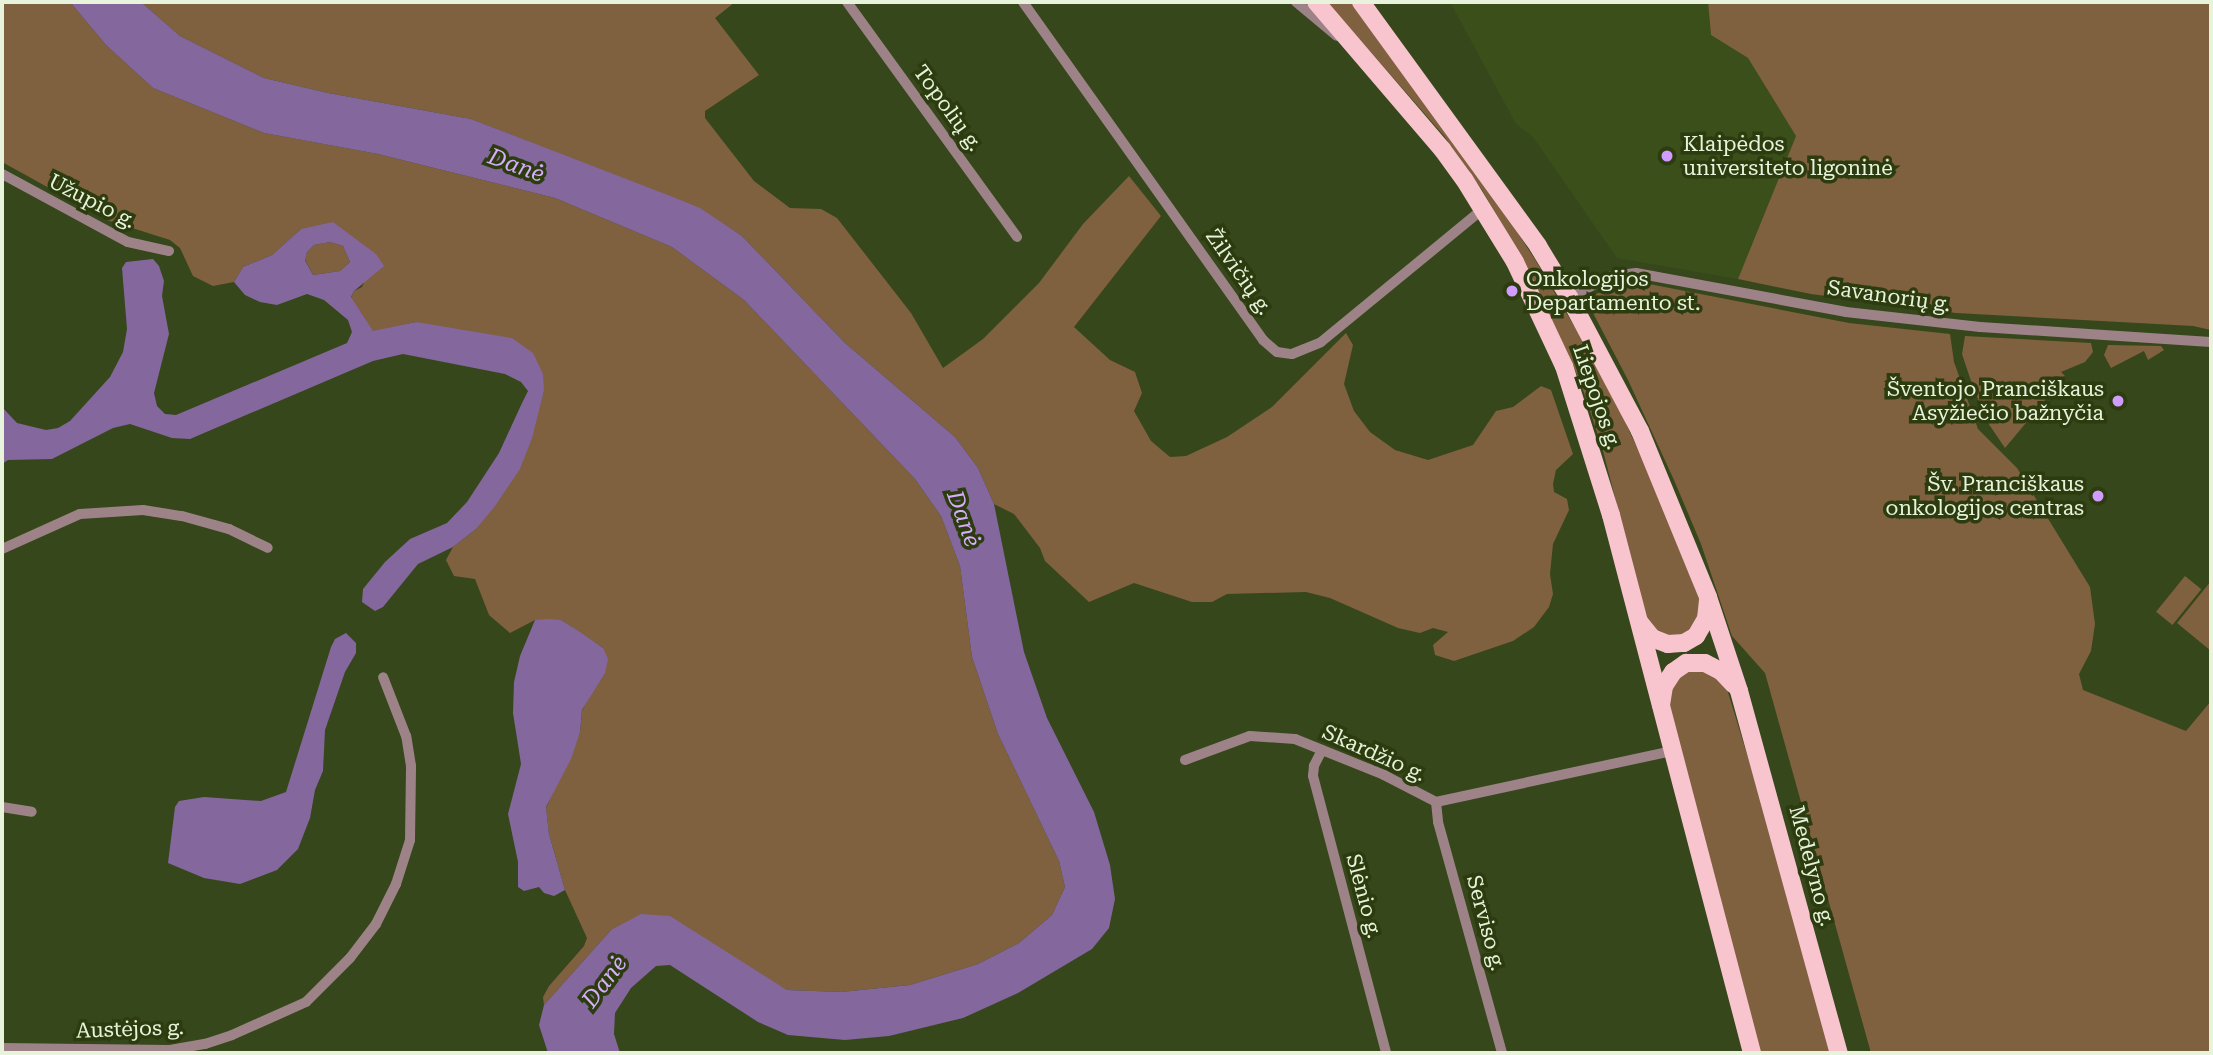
<!DOCTYPE html>
<html>
<head>
<meta charset="utf-8">
<style>
  body { margin:0 }
  #map { position:relative; width:2213px; height:1055px; overflow:hidden; background:#36471b; font-family:"Roboto Serif",serif }
  div>[style] { position:absolute }
  .built>* { inset:0; background:#3a4f1a }
  .green>* { inset:0; background:#7f603f; transform-origin:0 0 }
  .water>* { inset:0; background:#83679d }
  .minor>* { height:10px; margin:-5px; padding:0 5px; transform-origin:5px; border-radius:5px; background:#9d8387 }
  .primary>* { height:18px; margin:-9px; padding:0 9px; transform-origin:9px; border-radius:9px; background:#f8c4cd }
  .dots>* { width:19px; height:19px; translate:-50% -50%; box-sizing:border-box; border:4px solid #2c3c0f; border-radius:50% }
  span { translate:-50% -50%; white-space:nowrap; text-align:center; line-height:1.15; -webkit-text-stroke:7px #2c3c0f; paint-order:stroke }
  .street-label { font-size:21px; color:#e7f3da }
  .poi-label { font-size:21px; color:#e7f3da }
  .left { translate:0 -50%; text-align:left }
  .right { translate:-100% -50%; text-align:right }
  .water-label { font-size:23px; color:#d7aefe; font-style:italic }
  .frame { position:absolute; inset:0; border:4px solid #e7f3da; pointer-events:none }
</style>
</head>
<body>
<div id="map">
  <div class="built">
    <div style="clip-path:polygon(1450px 2px,1708px 2px,1711px 35px,1748px 58px,1796px 136px,1738px 279px,1617px 258px,1533px 137px,1516px 124px)"></div>
  </div>
  <div class="green">
    <div style="clip-path:polygon(2px 2px,70px 2px,106px 45px,153px 88px,264px 133px,378px 154px,555px 198px,672px 247px,744px 300px,915px 479px,941px 516px,960px 566px,972px 657px,998px 734px,1059px 861px,1065px 887px,1052px 915px,1019px 943px,978px 964px,910px 985px,841px 992px,787px 990px,753px 971px,611px 930px,544px 1005px,543px 997px,549px 986px,584px 946px,587px 938px,565px 890px,549px 834px,546px 808px,580px 732px,582px 711px,590px 695px,603px 648px,561px 620px,535px 620px,510px 633px,489px 615px,475px 579px,454px 576px,446px 560px,453px 547px,476px 529px,539px 408px,544px 391px,416px 322px,373px 332px,351px 298px,354px 291px,362px 287px,376px 254px,301px 229px,272px 255px,243px 267px,234px 282px,213px 286px,193px 276px,180px 248px,170px 240px,107px 220px,2px 162px)"></div>
    <div style="clip-path:polygon(141px 2px,735px 2px,715px 18px,759px 75px,705px 111px,705px 118px,754px 181px,790px 208px,821px 209px,837px 218px,911px 313px,943px 368px,983px 339px,1039px 283px,1083px 224px,1129px 176px,1161px 216px,1074px 327px,1110px 360px,1135px 372px,1142px 393px,1134px 411px,1151px 441px,1170px 457px,1186px 456px,1227px 437px,1272px 407px,1346px 333px,1353px 345px,1344px 384px,1354px 411px,1370px 432px,1395px 450px,1428px 460px,1473px 445px,1496px 411px,1513px 407px,1541px 386px,1551px 390px,1573px 454px,1556px 470px,1553px 484px,1554px 492px,1567px 499px,1569px 510px,1553px 544px,1550px 574px,1553px 594px,1549px 607px,1534px 627px,1513px 641px,1454px 661px,1435px 655px,1433px 645px,1448px 632px,1433px 628px,1420px 633px,1398px 628px,1330px 598px,1306px 592px,1227px 594px,1212px 602px,1192px 602px,1134px 583px,1089px 602px,1045px 561px,1040px 548px,1014px 514px,994px 504px,978px 468px,955px 437px,845px 343px,742px 236px,700px 209px,471px 119px,328px 93px,264px 78px,180px 36px)"></div>
    <div style="clip-path:polygon(1327px 2px,1351px 2px,1477px 171px,1536px 261px,1577px 331px,1620px 411px,1660px 497px,1702px 606px,1695px 627px,1681px 637px,1665px 639px,1648px 625px,1602px 447px,1580px 381px,1526px 265px,1482px 190px,1444px 136px)"></div>
    <div style="clip-path:polygon(1708px 2px,2211px 2px,2211px 330px,2193px 326px,1956px 313px,1811px 294px,1738px 279px,1796px 136px,1748px 58px,1711px 35px)"></div>
    <div style="clip-path:polygon(330px 242px,343px 246px,350px 262px,340px 271px,313px 275px,305px 259px,307px 252px,314px 245px)"></div>
    <div style="clip-path:polygon(1623px 283px,1644px 283px,1849px 323px,1950px 334px,1954px 362px,1978px 429px,2017px 468px,2090px 587px,2095px 624px,2091px 651px,2079px 674px,2083px 690px,2186px 731px,2211px 701px,2211px 1053px,1871px 1053px,1765px 673px,1732px 636px,1701px 544px,1674px 480px,1628px 380px,1592px 311px,1596px 294px)"></div>
    <div style="clip-path:polygon(1965px 336px,2091px 343px,2093px 352px,2085px 362px,2061px 372px,2065px 376px,2005px 448px,1986px 420px,1970px 378px,1962px 354px)"></div>
    <div style="clip-path:polygon(2108px 345px,2161px 346px,2164px 350px,2148px 360px,2144px 351px,2111px 368px,2104px 355px)"></div>
    <div style="left:2185px;top:576px;width:21px;height:46px;rotate:39deg"></div>
    <div style="clip-path:polygon(2211px 581px,2211px 651px,2177px 623px)"></div>
    <div style="clip-path:polygon(1690px 669px,1714px 672px,1727px 689px,1778px 856px,1830px 1053px,1759px 1053px,1668px 703px,1671px 685px)"></div>
  </div>
  <div class="water">
    <div style="clip-path:polygon(70px 2px,141px 2px,180px 36px,264px 78px,328px 93px,471px 119px,678px 199px,700px 208px,742px 236px,845px 343px,955px 437px,978px 468px,994px 504px,1024px 652px,1047px 718px,1094px 812px,1110px 865px,1115px 899px,1109px 928px,1092px 949px,1018px 993px,963px 1018px,889px 1036px,845px 1040px,788px 1035px,758px 1022px,670px 965px,656px 966px,631px 988px,615px 1013px,614px 1034px,620px 1053px,548px 1053px,539px 1025px,544px 1005px,611px 930px,641px 914px,670px 916px,787px 990px,841px 992px,910px 985px,978px 964px,1019px 943px,1052px 915px,1065px 887px,1059px 861px,998px 734px,972px 657px,960px 566px,941px 516px,915px 479px,744px 300px,672px 247px,555px 198px,378px 154px,264px 133px,153px 88px,106px 45px)"></div>
    <div style="clip-path:polygon(evenodd,333px 222px,376px 254px,384px 266px,354px 291px,351px 297px,373px 331px,416px 322px,512px 338px,533px 353px,543px 374px,544px 391px,532px 438px,520px 469px,495px 506px,476px 529px,453px 547px,418px 564px,383px 607px,375px 611px,362px 602px,363px 589px,385px 562px,410px 539px,447px 523px,467px 502px,499px 453px,522px 403px,528px 391px,521px 382px,505px 374px,403px 354px,373px 361px,190px 439px,172px 438px,130px 424px,113px 428px,52px 459px,8px 460px,2px 464px,2px 407px,17px 423px,46px 430px,58px 428px,70px 421px,110px 377px,123px 352px,127px 329px,122px 268px,126px 262px,153px 259px,159px 266px,164px 281px,162px 296px,169px 334px,154px 393px,157px 406px,165px 414px,176px 415px,347px 343px,352px 332px,348px 320px,324px 300px,307px 294px,277px 305px,260px 302px,245px 295px,234px 282px,243px 267px,272px 255px,301px 229px,333px 222px,330px 242px,343px 246px,350px 262px,340px 271px,313px 275px,305px 260px,307px 252px,314px 245px,330px 242px)"></div>
    <div style="clip-path:polygon(549px 619px,561px 620px,580px 632px,603px 648px,608px 659px,605px 673px,582px 710px,580px 732px,571px 759px,546px 807px,549px 834px,565px 890px,554px 896px,544px 893px,539px 887px,524px 891px,518px 887px,518px 862px,508px 814px,521px 764px,513px 713px,514px 682px,520px 656px,535px 620px)"></div>
    <div style="clip-path:polygon(346px 633px,356px 643px,356px 653px,345px 672px,325px 730px,323px 771px,315px 790px,310px 818px,298px 849px,277px 870px,240px 884px,204px 878px,168px 863px,175px 807px,179px 801px,204px 797px,261px 801px,286px 792px,331px 647px,335px 639px)"></div>
  </div>
  <div class="minor">
    <div style="left:847px;top:2px;width:290px;rotate:54.1deg"></div>
    <div style="left:1023px;top:2px;width:415px;rotate:54.6deg"></div>
    <div style="left:1263px;top:340px;width:18px;rotate:41deg"></div>
    <div style="left:1277px;top:352px;width:15px;rotate:8deg"></div>
    <div style="left:1292px;top:354px;width:31px;rotate:-22deg"></div>
    <div style="left:1321px;top:342px;width:210px;rotate:-39.4deg"></div>
    <div style="left:1296px;top:2px;width:53px;rotate:39.7deg"></div>
    <div style="left:2px;top:174px;width:143px;rotate:28.4deg"></div>
    <div style="left:128px;top:242px;width:42px;rotate:12.4deg"></div>
    <div style="left:1569px;top:297px;width:48px;rotate:-26deg"></div>
    <div style="left:1612px;top:276px;width:24px;rotate:-7deg"></div>
    <div style="left:1636px;top:273px;width:214px;rotate:10.5deg"></div>
    <div style="left:1846px;top:312px;width:135px;rotate:6.4deg"></div>
    <div style="left:1980px;top:327px;width:231px;rotate:3.7deg"></div>
    <div style="left:2px;top:549px;width:85px;rotate:-24.2deg"></div>
    <div style="left:80px;top:514px;width:63px;rotate:-3.6deg"></div>
    <div style="left:143px;top:510px;width:39px;rotate:9deg"></div>
    <div style="left:182px;top:516px;width:49px;rotate:15.5deg"></div>
    <div style="left:229px;top:529px;width:43px;rotate:26deg"></div>
    <div style="left:1322px;top:750px;width:18px;rotate:117deg"></div>
    <div style="left:1314px;top:766px;width:10px;rotate:96deg"></div>
    <div style="left:1313px;top:776px;width:286px;rotate:75.2deg"></div>
    <div style="left:1185px;top:760px;width:69px;rotate:-20.3deg"></div>
    <div style="left:1250px;top:736px;width:45px;rotate:3.8deg"></div>
    <div style="left:1295px;top:739px;width:96px;rotate:22deg"></div>
    <div style="left:1384px;top:775px;width:59px;rotate:27.4deg"></div>
    <div style="left:1436px;top:802px;width:241px;rotate:-12.2deg"></div>
    <div style="left:1436px;top:802px;width:20px;rotate:84deg"></div>
    <div style="left:1438px;top:822px;width:240px;rotate:74.5deg"></div>
    <div style="left:2px;top:807px;width:30px;rotate:9deg"></div>
    <div style="left:2px;top:1048px;width:168px;rotate:0.7deg"></div>
    <div style="left:170px;top:1050px;width:36px;rotate:-10deg"></div>
    <div style="left:205px;top:1044px;width:28px;rotate:-18deg"></div>
    <div style="left:232px;top:1035px;width:81px;rotate:-24deg"></div>
    <div style="left:306px;top:1002px;width:62px;rotate:-45deg"></div>
    <div style="left:350px;top:958px;width:43px;rotate:-52.6deg"></div>
    <div style="left:376px;top:924px;width:45px;rotate:-63.4deg"></div>
    <div style="left:396px;top:884px;width:46px;rotate:-72.3deg"></div>
    <div style="left:410px;top:840px;width:74px;rotate:-89.2deg"></div>
    <div style="left:411px;top:766px;width:30px;rotate:-99deg"></div>
    <div style="left:406px;top:736px;width:63px;rotate:-111.3deg"></div>
  </div>
  <div class="primary">
    <div style="left:1316px;top:2px;width:194px;rotate:49.4deg"></div>
    <div style="left:1442px;top:149px;width:37px;rotate:54deg"></div>
    <div style="left:1464px;top:179px;width:97px;rotate:58.4deg"></div>
    <div style="left:1515px;top:262px;width:115px;rotate:64.8deg"></div>
    <div style="left:1564px;top:366px;width:156px;rotate:72.5deg"></div>
    <div style="left:1611px;top:515px;width:556px;rotate:75.31deg"></div>
    <div style="left:1361px;top:2px;width:301px;rotate:54deg"></div>
    <div style="left:1538px;top:246px;width:60px;rotate:58.7deg"></div>
    <div style="left:1569px;top:297px;width:152px;rotate:62.1deg"></div>
    <div style="left:1640px;top:431px;width:179px;rotate:67.7deg"></div>
    <div style="left:1708px;top:597px;width:99px;rotate:71.7deg"></div>
    <div style="left:1739px;top:691px;width:376px;rotate:74.6deg"></div>
    <div style="left:1640px;top:623px;width:19px;rotate:51deg"></div>
    <div style="left:1652px;top:638px;width:17px;rotate:21deg"></div>
    <div style="left:1668px;top:644px;width:16px;rotate:-4deg"></div>
    <div style="left:1684px;top:643px;width:14px;rotate:-30deg"></div>
    <div style="left:1696px;top:636px;width:20px;rotate:-60deg"></div>
    <div style="left:1706px;top:619px;width:19px;rotate:-84deg"></div>
    <div style="left:1661px;top:705px;width:19px;rotate:-81deg"></div>
    <div style="left:1664px;top:686px;width:17px;rotate:-57deg"></div>
    <div style="left:1673px;top:672px;width:16px;rotate:-35deg"></div>
    <div style="left:1686px;top:663px;width:19px"></div>
    <div style="left:1705px;top:663px;width:18px;rotate:27deg"></div>
    <div style="left:1721px;top:671px;width:19px;rotate:47deg"></div>
  </div>
  <div class="dots">
    <div style="left:1667px;top:156px;background:#d09dff"></div>
    <div style="left:1512px;top:291px;background:#d09dff"></div>
    <div style="left:2118px;top:401px;background:#d09dff"></div>
    <div style="left:2098px;top:496px;background:#d09dff"></div>
  </div>
  <div class="street-label">
    <span style="left:948px;top:108px;rotate:54deg">Topolių g.</span>
    <span style="left:92px;top:201px;rotate:27deg">Užupio g.</span>
    <span style="left:1239px;top:272px;rotate:55deg">Žilvičių g.</span>
    <span style="left:1889px;top:296px;rotate:8deg">Savanorių g.</span>
    <span style="left:1597px;top:397px;rotate:71deg">Liepojos g.</span>
    <span style="left:1374px;top:753px;rotate:24deg">Skardžio g.</span>
    <span style="left:1812px;top:866px;rotate:75deg">Medelyno g.</span>
    <span style="left:1364px;top:896px;rotate:75deg">Slėnio g.</span>
    <span style="left:1486px;top:923px;rotate:75deg">Serviso g.</span>
    <span style="left:130px;top:1029px;rotate:-2deg">Austėjos g.</span>
  </div>
  <div class="poi-label">
    <span class="left" style="left:1683px;top:156px">Klaipėdos<br>universiteto ligoninė</span>
    <span class="left" style="left:1526px;top:291px">Onkologijos<br>Departamento st.</span>
    <span class="right" style="left:2104px;top:401px">Šventojo Pranciškaus<br>Asyžiečio bažnyčia</span>
    <span class="right" style="left:2084px;top:496px">Šv. Pranciškaus<br>onkologijos centras</span>
  </div>
  <div class="water-label">
    <span style="left:516px;top:166px;rotate:20deg">Danė</span>
    <span style="left:963px;top:519px;rotate:70deg">Danė</span>
    <span style="left:605px;top:982px;rotate:-53deg">Danė</span>
  </div>
  <div class="frame"></div>
</div>
</body>
</html>
